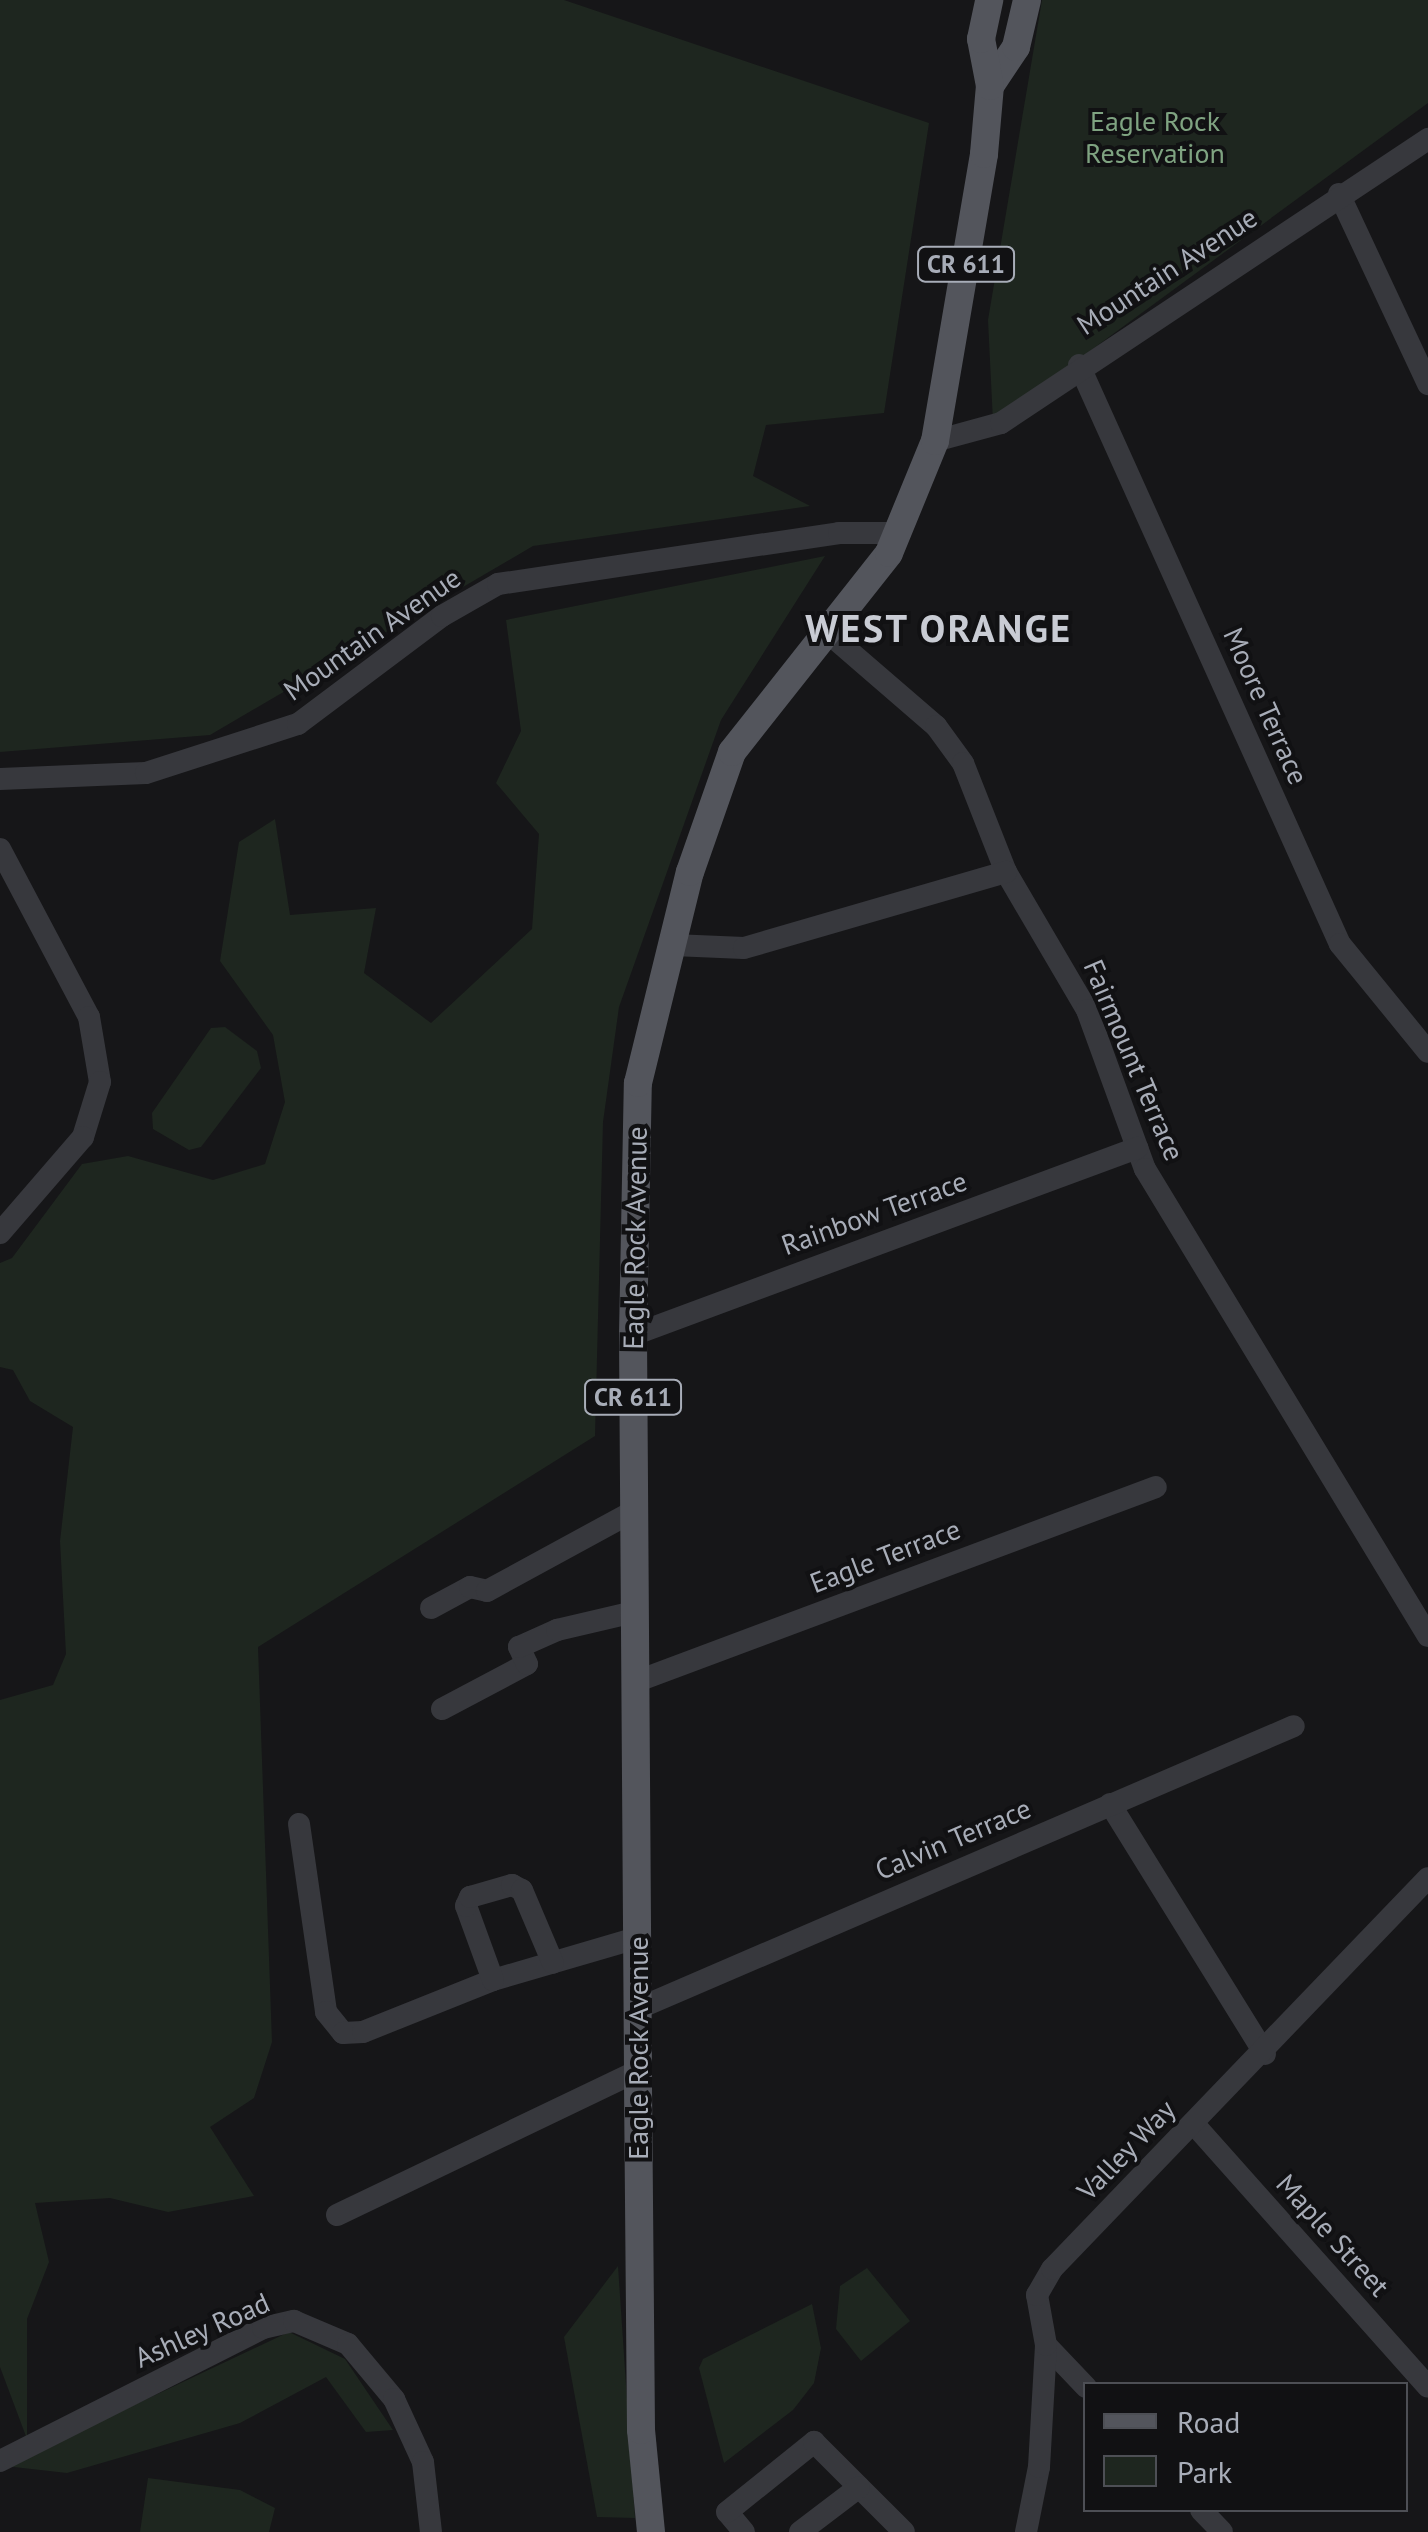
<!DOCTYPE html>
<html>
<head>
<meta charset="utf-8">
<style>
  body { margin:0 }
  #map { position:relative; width:1428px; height:2532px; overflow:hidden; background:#161618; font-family:"PT Sans",sans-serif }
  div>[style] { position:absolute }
  .green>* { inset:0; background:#1e261f }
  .minor>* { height:22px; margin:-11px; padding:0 11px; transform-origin:11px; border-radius:11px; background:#37383d }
  .major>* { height:28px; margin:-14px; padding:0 14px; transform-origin:14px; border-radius:14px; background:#53555c }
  span { translate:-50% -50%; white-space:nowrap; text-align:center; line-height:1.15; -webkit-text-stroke:8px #111113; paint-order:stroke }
  .shield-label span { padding:2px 8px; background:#111113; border:2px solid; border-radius:8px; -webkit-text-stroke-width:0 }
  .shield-label { font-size:25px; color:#a8adb8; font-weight:700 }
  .park-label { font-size:28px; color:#7fa381 }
  .street-label { font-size:28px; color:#a8adb8 }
  .district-label { font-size:38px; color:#c9ccd4; font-weight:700; letter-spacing:2.5px }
  .legend { position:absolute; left:1083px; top:2382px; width:325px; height:130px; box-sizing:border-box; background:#111113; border:2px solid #4d4f55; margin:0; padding:12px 18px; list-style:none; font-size:30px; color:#a8adb8 }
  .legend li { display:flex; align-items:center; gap:20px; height:50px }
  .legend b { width:50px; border:2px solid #4d4f55 }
</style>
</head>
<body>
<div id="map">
  <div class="green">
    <div style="clip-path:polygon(0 0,564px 0,929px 123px,884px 413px,766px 425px,753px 476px,810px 506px,533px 546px,210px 735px,0 752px)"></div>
    <div style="clip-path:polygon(1042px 0,1428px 0,1428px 103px,993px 422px,988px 320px)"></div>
    <div style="clip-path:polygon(825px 556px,721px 720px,619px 1007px,603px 1122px,595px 1436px,258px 1647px,272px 2042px,254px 2098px,210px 2127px,254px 2196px,168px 2212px,110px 2198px,35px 2203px,49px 2262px,27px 2319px,27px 2439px,0 2367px,0 1700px,53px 1685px,66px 1654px,60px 1541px,73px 1427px,30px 1401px,13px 1370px,0 1367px,0 1263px,12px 1258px,82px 1164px,128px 1156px,213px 1180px,265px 1164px,285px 1102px,273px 1035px,220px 961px,239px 842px,275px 819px,290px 915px,376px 908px,364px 973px,431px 1023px,532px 929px,539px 834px,496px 783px,521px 731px,506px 620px)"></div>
    <div style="clip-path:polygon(225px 1027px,257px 1051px,261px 1068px,201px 1147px,189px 1150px,153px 1129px,152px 1113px,211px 1028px)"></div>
    <div style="clip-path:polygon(618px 2266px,635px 2518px,597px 2517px,564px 2337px)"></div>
    <div style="clip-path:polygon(867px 2268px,910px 2321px,861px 2361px,836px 2329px,840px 2286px)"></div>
    <div style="clip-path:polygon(812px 2304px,821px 2348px,814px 2383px,793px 2410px,724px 2463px,699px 2368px,703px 2359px)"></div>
    <div style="clip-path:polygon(289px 2332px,345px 2359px,393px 2430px,366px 2432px,326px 2377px,240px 2423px,67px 2473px,5px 2466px)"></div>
    <div style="clip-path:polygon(148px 2478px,240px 2490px,275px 2508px,269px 2532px,140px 2532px)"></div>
  </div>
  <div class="minor">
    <div style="left:1339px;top:194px;width:210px;rotate:64.9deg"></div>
    <div style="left:1079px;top:365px;width:635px;rotate:65.74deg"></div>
    <div style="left:1340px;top:944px;width:139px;rotate:50.8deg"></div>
    <div style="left:935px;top:441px;width:68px;rotate:-15.3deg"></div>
    <div style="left:1001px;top:423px;width:513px;rotate:-33.63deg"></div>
    <div style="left:827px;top:632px;width:144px;rotate:40.8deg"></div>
    <div style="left:936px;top:726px;width:46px;rotate:53.9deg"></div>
    <div style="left:963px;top:763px;width:117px;rotate:68.5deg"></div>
    <div style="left:1006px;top:872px;width:160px;rotate:59.6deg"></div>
    <div style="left:1087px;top:1010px;width:169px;rotate:70deg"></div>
    <div style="left:1145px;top:1169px;width:546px;rotate:58.78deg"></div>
    <div style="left:0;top:779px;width:146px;rotate:-2.4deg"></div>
    <div style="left:146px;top:773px;width:160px;rotate:-17.9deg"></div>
    <div style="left:298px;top:724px;width:180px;rotate:-36.9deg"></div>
    <div style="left:442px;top:616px;width:64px;rotate:-29.7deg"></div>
    <div style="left:498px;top:584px;width:345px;rotate:-8.5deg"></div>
    <div style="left:839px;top:533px;width:61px"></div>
    <div style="left:0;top:849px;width:190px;rotate:62.1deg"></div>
    <div style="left:89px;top:1017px;width:66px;rotate:80.4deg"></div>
    <div style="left:100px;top:1082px;width:58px;rotate:107.2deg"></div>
    <div style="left:83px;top:1137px;width:127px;rotate:130.8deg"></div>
    <div style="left:673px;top:945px;width:71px;rotate:2.4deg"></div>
    <div style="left:744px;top:948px;width:273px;rotate:-16.2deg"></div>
    <div style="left:633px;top:1335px;width:538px;rotate:-20.36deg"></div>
    <div style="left:431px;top:1608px;width:44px;rotate:-28.3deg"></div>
    <div style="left:470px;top:1587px;width:17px;rotate:13deg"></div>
    <div style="left:487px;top:1591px;width:167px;rotate:-28.6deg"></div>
    <div style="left:635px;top:1682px;width:556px;rotate:-20.52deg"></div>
    <div style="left:442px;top:1709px;width:96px;rotate:-27.9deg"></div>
    <div style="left:527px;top:1664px;width:19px;rotate:-115deg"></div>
    <div style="left:519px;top:1647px;width:42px;rotate:-24.1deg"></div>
    <div style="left:557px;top:1630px;width:79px;rotate:-13.2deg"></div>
    <div style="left:1110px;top:1804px;width:294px;rotate:58.2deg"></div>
    <div style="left:299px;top:1824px;width:190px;rotate:81.8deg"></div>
    <div style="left:326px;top:2012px;width:27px;rotate:51deg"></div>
    <div style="left:343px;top:2033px;width:20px;rotate:-3deg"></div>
    <div style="left:363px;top:2032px;width:140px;rotate:-21.8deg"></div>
    <div style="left:493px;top:1980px;width:150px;rotate:-16.3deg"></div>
    <div style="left:493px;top:1980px;width:79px;rotate:-110deg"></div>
    <div style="left:466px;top:1906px;width:10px;rotate:-66deg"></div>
    <div style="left:470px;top:1897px;width:44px;rotate:-15.9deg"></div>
    <div style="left:512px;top:1885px;width:11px;rotate:27deg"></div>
    <div style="left:522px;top:1890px;width:79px;rotate:67deg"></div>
    <div style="left:637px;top:2009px;width:715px;rotate:-23.3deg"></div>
    <div style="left:1193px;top:2123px;width:353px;rotate:48.3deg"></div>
    <div style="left:337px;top:2215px;width:334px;rotate:-25.6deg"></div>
    <div style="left:1046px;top:2345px;width:58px;rotate:46.4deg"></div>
    <div style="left:0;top:2461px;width:295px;rotate:-26.8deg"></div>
    <div style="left:263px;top:2328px;width:32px;rotate:-13deg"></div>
    <div style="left:294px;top:2321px;width:59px;rotate:23.1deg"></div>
    <div style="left:348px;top:2344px;width:72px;rotate:50.1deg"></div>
    <div style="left:394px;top:2399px;width:69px;rotate:65.3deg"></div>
    <div style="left:423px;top:2462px;width:70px;rotate:83.5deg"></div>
    <div style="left:1201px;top:2510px;width:30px;rotate:46deg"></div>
    <div style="left:744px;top:2532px;width:26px;rotate:-130deg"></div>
    <div style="left:727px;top:2512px;width:112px;rotate:-38.8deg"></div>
    <div style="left:814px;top:2442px;width:127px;rotate:45deg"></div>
    <div style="left:800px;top:2532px;width:74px;rotate:-37.3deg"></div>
    <div style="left:1026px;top:2532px;width:66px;rotate:-78.7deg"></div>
    <div style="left:1039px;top:2467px;width:122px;rotate:-86.7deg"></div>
    <div style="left:1046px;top:2345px;width:51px;rotate:-100.2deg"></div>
    <div style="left:1037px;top:2295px;width:30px;rotate:-60deg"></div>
    <div style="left:1052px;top:2269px;width:542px;rotate:-46.12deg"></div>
  </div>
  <div class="major">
    <div style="left:990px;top:86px;width:47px;rotate:-56.3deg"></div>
    <div style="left:1016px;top:47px;width:48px;rotate:-76.8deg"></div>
    <div style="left:651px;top:2532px;width:102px;rotate:-95.6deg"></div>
    <div style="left:641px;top:2430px;width:359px;rotate:-90.5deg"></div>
    <div style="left:638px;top:2071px;width:736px;rotate:-90.39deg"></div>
    <div style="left:633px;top:1335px;width:252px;rotate:-88.9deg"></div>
    <div style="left:638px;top:1083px;width:217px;rotate:-76.2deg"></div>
    <div style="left:690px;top:872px;width:127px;rotate:-70.7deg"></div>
    <div style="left:732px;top:752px;width:253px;rotate:-51.7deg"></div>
    <div style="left:889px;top:553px;width:121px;rotate:-67.7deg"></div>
    <div style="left:935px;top:441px;width:291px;rotate:-80.3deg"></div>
    <div style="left:984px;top:154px;width:68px;rotate:-85deg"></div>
    <div style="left:990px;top:86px;width:48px;rotate:-100.8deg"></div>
    <div style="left:981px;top:39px;width:40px;rotate:-78deg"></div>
  </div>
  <div class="shield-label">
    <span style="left:966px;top:264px">CR 611</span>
    <span style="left:633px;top:1397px">CR 611</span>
  </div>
  <div class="park-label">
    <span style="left:1155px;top:137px">Eagle Rock<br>Reservation</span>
  </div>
  <div class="street-label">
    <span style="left:1167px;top:271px;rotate:-33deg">Mountain Avenue</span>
    <span style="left:372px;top:634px;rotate:-35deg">Mountain Avenue</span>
    <span style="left:1266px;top:706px;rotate:66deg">Moore Terrace</span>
    <span style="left:1134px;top:1060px;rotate:67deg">Fairmount Terrace</span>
    <span style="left:874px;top:1213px;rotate:-20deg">Rainbow Terrace</span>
    <span style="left:635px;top:1238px;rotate:-89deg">Eagle Rock Avenue</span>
    <span style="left:885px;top:1556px;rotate:-21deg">Eagle Terrace</span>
    <span style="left:953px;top:1839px;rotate:-23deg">Calvin Terrace</span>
    <span style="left:638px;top:2048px;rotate:-90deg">Eagle Rock Avenue</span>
    <span style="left:1126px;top:2150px;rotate:-46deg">Valley Way</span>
    <span style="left:1333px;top:2235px;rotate:48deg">Maple Street</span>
    <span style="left:202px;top:2330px;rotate:-24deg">Ashley Road</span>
  </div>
  <div class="district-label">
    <span style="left:939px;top:628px">WEST ORANGE</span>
  </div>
  <ul class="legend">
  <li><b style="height:12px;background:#53555c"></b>Road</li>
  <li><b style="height:28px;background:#1e261f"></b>Park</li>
  </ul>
</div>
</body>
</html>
